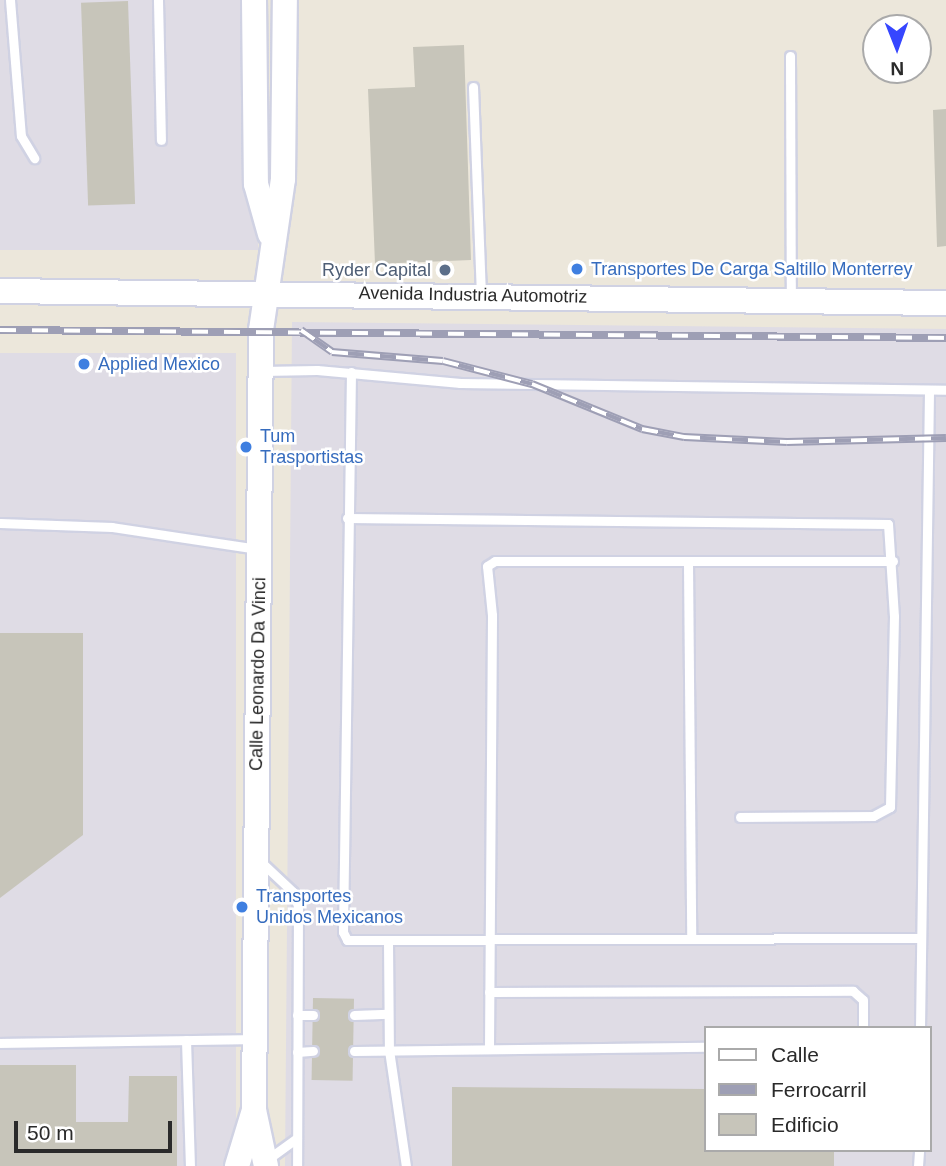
<!DOCTYPE html>
<html>
<head>
<meta charset="utf-8">
<style>
  body { margin:0 }
  #map { position:relative; width:946px; height:1166px; overflow:hidden; background:#ece7db; font-family:Arial,sans-serif }
  div>[style] { position:absolute }
  .industrial>* { inset:0; background:#dfdce5; transform-origin:0 0 }
  .building>* { inset:0; background:#c7c5ba; transform-origin:0 0 }
  .roads { filter:drop-shadow(2px 0 #d0d2e3) drop-shadow(-2px 0 #d0d2e3) drop-shadow(0 2px #d0d2e3) drop-shadow(0 -2px #d0d2e3) }
  .service>* { height:9px; margin:-4.5px; padding:0 4.5px; transform-origin:4.5px; border-radius:4.5px; background:#fff }
  .secondary>* { height:24px; margin:-12px; padding:0 12px; transform-origin:12px; border-radius:12px; background:#fff }
  .rail>* { height:8px; margin-top:-4px; transform-origin:0; background:repeating-linear-gradient(90deg,#fff 0 16px,#9e9fb5 0 32px); box-sizing:border-box; border-block:2px solid #9e9fb5 }
  .dots>* { width:19px; height:19px; translate:-50% -50%; box-sizing:border-box; border:4px solid #fff; border-radius:50% }
  span { translate:-50% -50%; white-space:nowrap; text-align:center; line-height:1.15; -webkit-text-stroke:5px #fff; paint-order:stroke }
  .shop-label { font-size:18px; color:#366cbe }
  .left { translate:0 -50%; text-align:left }
  .service-label { font-size:18px; color:#4e5e75 }
  .right { translate:-100% -50%; text-align:right }
  .street-label { font-size:18px; color:#2a2a2a }
  .legend { position:absolute; left:704px; top:1026px; width:228px; height:126px; box-sizing:border-box; background:#fff; border:2px solid #aaa; margin:0; padding:9px 12px; list-style:none; font-size:21px; color:#2a2a2a }
  .legend li { display:flex; align-items:center; gap:14px; height:35px }
  .legend b { width:35px; border:2px solid #aaa }
  .north { position:absolute; left:862px; top:14px; width:70px; height:70px; box-sizing:border-box; background:#fff; border:2px solid #aaa; border-radius:50%; rotate:179deg; font-size:19px; font-weight:700; line-height:28px; text-align:center; color:#2a2a2a }
  .north::after { content:''; display:block; margin:auto; width:24px; height:32px; background:#3646ff; clip-path:polygon(50% 0,100% 100%,50% 72%,0 100%) }
  .scale { position:absolute; left:14px; top:1121px; width:158px; height:32px; box-sizing:border-box; border:4px solid #2a2a2a; border-top:0; padding-left:9px; font-size:21px; line-height:24px; white-space:nowrap; color:#2a2a2a; -webkit-text-stroke:5px #fff; paint-order:stroke }
</style>
</head>
<body>
<div id="map">
  <div class="industrial">
    <div style="left:0;top:0;width:258px;height:250px"></div>
    <div style="clip-path:polygon(evenodd,292px 322px,946px 329px,946px 1166px,285px 1166px,292px 322px,706px 1028px,930px 1028px,930px 1150px,706px 1150px,706px 1028px)"></div>
    <div style="left:0;top:353px;width:236px;height:813px"></div>
  </div>
  <div class="building">
    <div style="left:128px;top:1px;width:203px;height:47px;rotate:88deg"></div>
    <div style="clip-path:polygon(464px 45px,471px 260px,375px 264px,368px 89px,415px 87px,413px 47px)"></div>
    <div style="clip-path:polygon(946px 109px,946px 246px,937px 247px,933px 110px)"></div>
    <div style="clip-path:polygon(0 633px,83px 633px,83px 835px,0 898px)"></div>
    <div style="left:313px;top:998px;width:41px;height:82px;rotate:1deg"></div>
    <div style="clip-path:polygon(0 1065px,76px 1065px,76px 1122px,128px 1122px,129px 1076px,177px 1076px,177px 1166px,0 1166px)"></div>
    <div style="clip-path:polygon(452px 1087px,706px 1089px,706px 1150px,834px 1150px,834px 1166px,452px 1166px)"></div>
  </div>
  <div class="roads">
    <div class="service">
      <div style="left:10px;top:0;width:136px;rotate:85.4deg"></div>
      <div style="left:21px;top:136px;width:26px;rotate:59deg"></div>
      <div style="left:158px;top:0;width:140px;rotate:88.8deg"></div>
      <div style="left:790px;top:56px;width:242px;rotate:89.8deg"></div>
      <div style="left:473px;top:87px;width:208px;rotate:87.8deg"></div>
      <div style="left:262px;top:371px;width:55px;rotate:-1deg"></div>
      <div style="left:317px;top:370px;width:144px;rotate:5.2deg"></div>
      <div style="left:460px;top:383px;width:486px;rotate:0.8deg"></div>
      <div style="left:351px;top:372px;width:560px;rotate:90.82deg"></div>
      <div style="left:343px;top:932px;width:9px;rotate:63deg"></div>
      <div style="left:347px;top:940px;width:574px;rotate:-0.2deg"></div>
      <div style="left:347px;top:518px;width:541px;rotate:0.64deg"></div>
      <div style="left:888px;top:524px;width:92px;rotate:86.3deg"></div>
      <div style="left:894px;top:616px;width:191px;rotate:91.2deg"></div>
      <div style="left:890px;top:807px;width:19px;rotate:152deg"></div>
      <div style="left:873px;top:816px;width:133px;rotate:179.6deg"></div>
      <div style="left:0;top:523px;width:112px;rotate:2deg"></div>
      <div style="left:112px;top:527px;width:148px;rotate:8.6deg"></div>
      <div style="left:688px;top:563px;width:375px;rotate:89.5deg"></div>
      <div style="left:260px;top:861px;width:45px;rotate:43.2deg"></div>
      <div style="left:293px;top:892px;width:15px;rotate:70deg"></div>
      <div style="left:298px;top:906px;width:260px;rotate:90.2deg"></div>
      <div style="left:388px;top:942px;width:108px;rotate:89.5deg"></div>
      <div style="left:389px;top:1050px;width:117px;rotate:81.7deg"></div>
      <div style="left:489px;top:992px;width:364px;rotate:-0.2deg"></div>
      <div style="left:853px;top:991px;width:13px;rotate:42deg"></div>
      <div style="left:863px;top:1000px;width:28px;rotate:90deg"></div>
      <div style="left:297px;top:1015px;width:16px"></div>
      <div style="left:354px;top:1015px;width:34px;rotate:-2deg"></div>
      <div style="left:920px;top:1028px;width:638px;rotate:-89.19deg"></div>
      <div style="left:186px;top:1040px;width:126px;rotate:88.2deg"></div>
      <div style="left:0;top:1043px;width:254px;rotate:-0.9deg"></div>
      <div style="left:489px;top:1047px;width:432px;rotate:-89.6deg"></div>
      <div style="left:492px;top:615px;width:49px;rotate:-95.8deg"></div>
      <div style="left:487px;top:566px;width:9px;rotate:-32deg"></div>
      <div style="left:495px;top:561px;width:398px"></div>
      <div style="left:354px;top:1051px;width:352px;rotate:-0.7deg"></div>
      <div style="left:297px;top:1052px;width:16px;rotate:-4deg"></div>
      <div style="left:268px;top:1159px;width:36px;rotate:-36deg"></div>
      <div style="left:918px;top:1166px;width:16px;rotate:-86deg"></div>
    </div>
    <div class="secondary">
      <div style="left:254px;top:0;width:184px;rotate:89.4deg"></div>
      <div style="left:256px;top:184px;width:52px;rotate:74.4deg"></div>
      <div style="left:0;top:291px;width:946px;rotate:0.73deg"></div>
      <div style="left:237px;top:1166px;width:59px;rotate:-73.1deg"></div>
      <div style="left:266px;top:1166px;width:57px;rotate:-102.1deg"></div>
      <div style="left:254px;top:1110px;width:780px;rotate:-89.49deg"></div>
      <div style="left:261px;top:330px;width:153px;rotate:-81.7deg"></div>
      <div style="left:283px;top:179px;width:179px;rotate:-89.4deg"></div>
    </div>
  </div>
  <div class="rail">
    <div style="left:0;top:330px;width:946px;rotate:0.48deg"></div>
    <div style="left:301px;top:330px;width:38px;rotate:35deg"></div>
    <div style="left:332px;top:352px;width:111px;rotate:4.6deg"></div>
    <div style="left:443px;top:361px;width:92px;rotate:14.5deg"></div>
    <div style="left:532px;top:384px;width:119px;rotate:22.2deg"></div>
    <div style="left:642px;top:429px;width:43px;rotate:10.8deg"></div>
    <div style="left:684px;top:437px;width:103px;rotate:2.8deg"></div>
    <div style="left:787px;top:442px;width:159px;rotate:-1.4deg"></div>
  </div>
  <div class="dots">
    <div style="left:577px;top:269px;background:#3f7fe0"></div>
    <div style="left:445px;top:270px;background:#5c6f8a"></div>
    <div style="left:84px;top:364px;background:#3f7fe0"></div>
    <div style="left:246px;top:447px;background:#3f7fe0"></div>
    <div style="left:242px;top:907px;background:#3f7fe0"></div>
  </div>
  <div class="shop-label">
    <span class="left" style="left:591px;top:269px">Transportes De Carga Saltillo Monterrey</span>
    <span class="left" style="left:98px;top:364px">Applied Mexico</span>
    <span class="left" style="left:260px;top:447px">Tum<br>Trasportistas</span>
    <span class="left" style="left:256px;top:907px">Transportes<br>Unidos Mexicanos</span>
  </div>
  <div class="service-label">
    <span class="right" style="left:431px;top:270px">Ryder Capital</span>
  </div>
  <div class="street-label">
    <span style="left:473px;top:295px;rotate:1deg">Avenida Industria Automotriz</span>
    <span style="left:258px;top:674px;rotate:-89deg">Calle Leonardo Da Vinci</span>
  </div>
  <ul class="legend">
  <li><b style="height:9px;background:#fff"></b>Calle</li>
  <li><b style="height:9px;background:#9e9fb5"></b>Ferrocarril</li>
  <li><b style="height:19px;background:#c7c5ba"></b>Edificio</li>
  </ul>
  <div class="north">N</div>
  <div class="scale">50 m</div>
</div>
</body>
</html>
